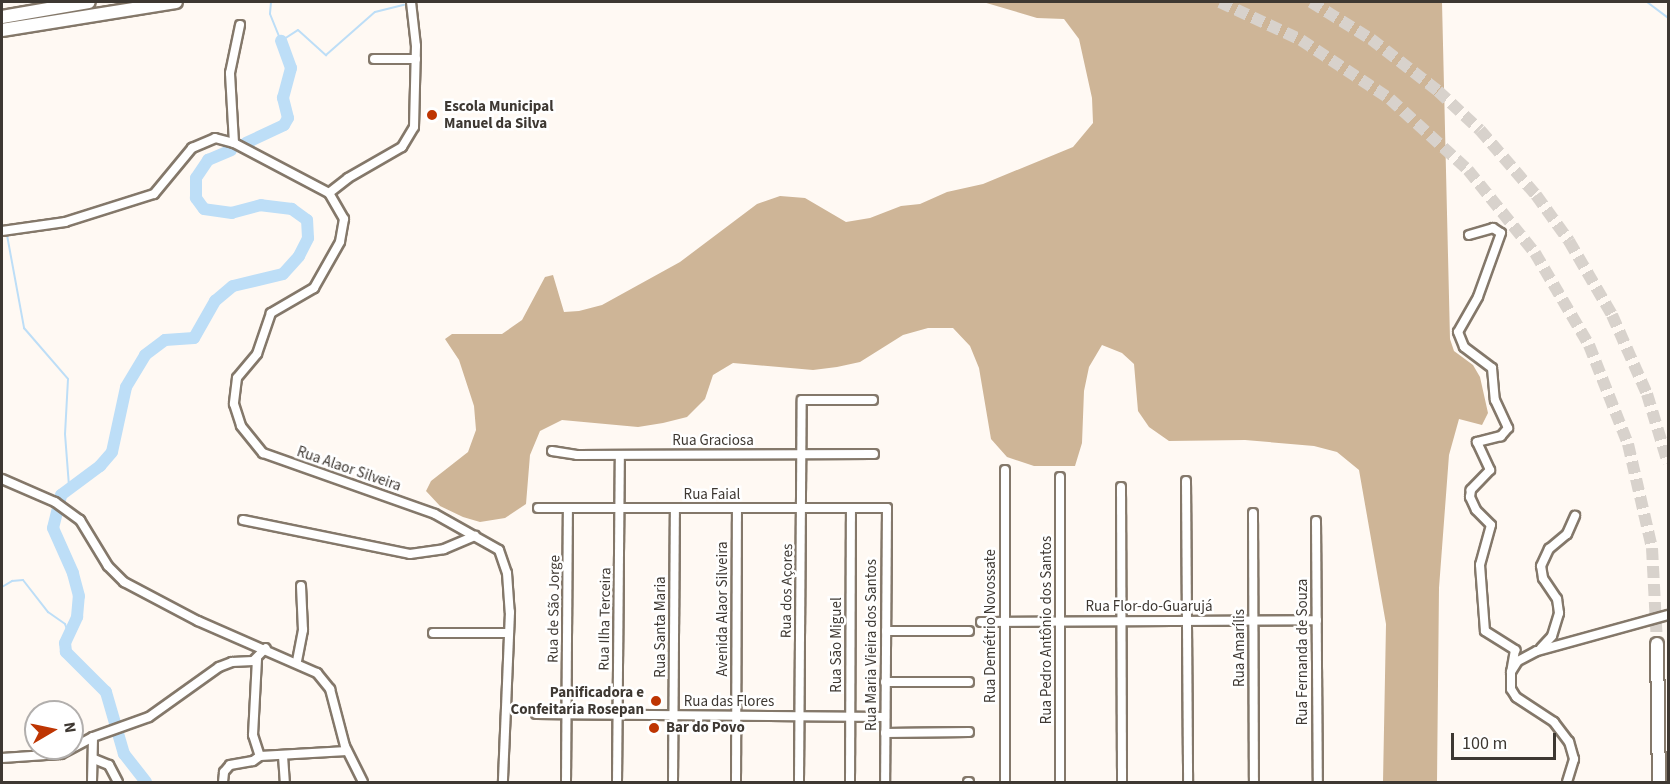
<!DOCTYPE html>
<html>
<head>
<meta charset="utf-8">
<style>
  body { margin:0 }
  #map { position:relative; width:1670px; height:784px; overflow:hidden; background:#fff9f3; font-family:"Source Sans 3",sans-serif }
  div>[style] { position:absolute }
  .forest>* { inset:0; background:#ceb597 }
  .stream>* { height:2px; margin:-1px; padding:0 1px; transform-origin:1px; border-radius:1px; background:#bddef7 }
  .river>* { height:12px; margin:-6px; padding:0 6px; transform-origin:6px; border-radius:6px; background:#bddef7 }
  .highway-tunnel>* { height:12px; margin-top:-6px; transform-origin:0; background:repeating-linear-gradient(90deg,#d8d2cc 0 12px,transparent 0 18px) }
  .roads { filter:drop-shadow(2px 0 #84786a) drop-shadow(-2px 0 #84786a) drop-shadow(0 2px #84786a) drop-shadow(0 -2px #84786a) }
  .minor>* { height:8px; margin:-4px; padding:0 4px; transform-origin:4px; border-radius:4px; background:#fff }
  .highway>* { height:12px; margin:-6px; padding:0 6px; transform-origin:6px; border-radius:6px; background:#fff }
  .dots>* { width:16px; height:16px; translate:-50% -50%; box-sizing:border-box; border:3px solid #fff; border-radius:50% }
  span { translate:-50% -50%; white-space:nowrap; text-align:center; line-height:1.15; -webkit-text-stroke:5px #fff; paint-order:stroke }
  .poi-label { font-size:15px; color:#3e3832; font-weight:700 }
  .left { translate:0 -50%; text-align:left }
  .right { translate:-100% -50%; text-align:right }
  .street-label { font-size:15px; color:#3e3832 }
  .frame { position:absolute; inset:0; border:3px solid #3e3832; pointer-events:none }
  .north { position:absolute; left:24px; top:700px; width:60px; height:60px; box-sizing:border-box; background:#fff; border:2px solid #b2afad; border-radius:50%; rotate:81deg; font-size:16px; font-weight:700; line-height:24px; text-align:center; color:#3e3832 }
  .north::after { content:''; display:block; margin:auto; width:21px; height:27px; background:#be3502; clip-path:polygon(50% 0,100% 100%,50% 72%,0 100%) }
  .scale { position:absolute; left:1451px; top:733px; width:105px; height:27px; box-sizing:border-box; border:3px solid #3e3832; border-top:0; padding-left:8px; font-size:18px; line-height:21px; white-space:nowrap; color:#3e3832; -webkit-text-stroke:4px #fff; paint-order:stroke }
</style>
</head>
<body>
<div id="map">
  <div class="forest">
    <div style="clip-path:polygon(983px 2px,1442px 2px,1450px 339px,1454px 351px,1473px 365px,1480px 377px,1488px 413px,1482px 425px,1459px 419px,1449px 455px,1439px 588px,1437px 782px,1383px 782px,1386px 624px,1359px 470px,1337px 452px,1314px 446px,1245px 440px,1169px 441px,1149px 427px,1138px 411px,1134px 364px,1122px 353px,1102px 345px,1089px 367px,1084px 391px,1082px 443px,1075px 466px,1034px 466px,1007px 457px,991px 439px,979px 368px,970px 346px,953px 328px,928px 328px,903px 335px,860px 362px,837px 367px,813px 370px,733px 363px,713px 375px,705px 399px,687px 417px,663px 423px,638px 427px,562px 420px,540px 431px,530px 455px,526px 504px,505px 518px,480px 522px,463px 517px,440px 506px,426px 491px,431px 481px,468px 452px,476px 430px,474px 406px,459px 360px,445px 339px,452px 334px,502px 334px,522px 320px,545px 277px,553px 275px,564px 312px,579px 311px,602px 305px,680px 262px,757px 204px,780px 196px,805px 198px,846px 222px,870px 218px,901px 206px,920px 204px,947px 192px,983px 184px,1073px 147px,1093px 123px,1092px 98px,1079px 39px,1064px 19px,1037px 18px)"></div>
  </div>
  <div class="stream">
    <div style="left:271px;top:2px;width:12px;rotate:95deg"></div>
    <div style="left:270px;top:14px;width:29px;rotate:68deg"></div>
    <div style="left:1647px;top:2px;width:26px;rotate:37deg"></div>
    <div style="left:281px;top:41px;width:20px;rotate:-33deg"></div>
    <div style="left:298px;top:30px;width:38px;rotate:42deg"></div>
    <div style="left:326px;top:55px;width:65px;rotate:-41.3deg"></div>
    <div style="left:375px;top:12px;width:30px;rotate:-14deg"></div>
    <div style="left:2px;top:222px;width:1px;rotate:90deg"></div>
    <div style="left:7px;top:235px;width:95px;rotate:79.6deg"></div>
    <div style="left:24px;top:328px;width:67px;rotate:49.2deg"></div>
    <div style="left:68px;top:379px;width:55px;rotate:93.1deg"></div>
    <div style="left:65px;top:434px;width:52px;rotate:85.6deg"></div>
    <div style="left:2px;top:587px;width:12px;rotate:-31deg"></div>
    <div style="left:12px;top:581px;width:11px;rotate:-5deg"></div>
    <div style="left:23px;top:580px;width:41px;rotate:52deg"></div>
    <div style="left:48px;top:612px;width:21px;rotate:35deg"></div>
    <div style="left:65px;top:624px;width:12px;rotate:70deg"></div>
  </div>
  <div class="river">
    <div style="left:246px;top:143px;width:42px;rotate:-25.3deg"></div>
    <div style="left:284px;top:125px;width:8px;rotate:-60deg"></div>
    <div style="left:288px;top:118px;width:21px;rotate:-104deg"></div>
    <div style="left:283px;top:98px;width:31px;rotate:-75deg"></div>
    <div style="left:291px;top:68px;width:29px;rotate:-110deg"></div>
    <div style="left:146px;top:782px;width:36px;rotate:-128deg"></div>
    <div style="left:124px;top:754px;width:65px;rotate:-106.2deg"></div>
    <div style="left:106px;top:692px;width:57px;rotate:-135deg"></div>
    <div style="left:66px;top:652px;width:9px;rotate:-96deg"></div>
    <div style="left:65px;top:643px;width:29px;rotate:-65deg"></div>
    <div style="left:77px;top:617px;width:21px;rotate:-85deg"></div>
    <div style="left:79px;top:596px;width:24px;rotate:-105deg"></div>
    <div style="left:73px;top:573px;width:49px;rotate:-114deg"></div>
    <div style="left:53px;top:528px;width:34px;rotate:-76deg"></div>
    <div style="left:61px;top:495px;width:49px;rotate:-36.6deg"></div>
    <div style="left:100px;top:466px;width:18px;rotate:-49deg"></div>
    <div style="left:112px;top:452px;width:66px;rotate:-77.8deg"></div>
    <div style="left:126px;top:387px;width:37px;rotate:-59deg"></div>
    <div style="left:145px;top:355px;width:25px;rotate:-37deg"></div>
    <div style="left:165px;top:340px;width:29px;rotate:-4deg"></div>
    <div style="left:194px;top:338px;width:43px;rotate:-60.4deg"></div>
    <div style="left:215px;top:301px;width:23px;rotate:-40deg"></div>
    <div style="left:233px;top:286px;width:51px;rotate:-13.5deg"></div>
    <div style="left:283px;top:274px;width:24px;rotate:-48deg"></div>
    <div style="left:299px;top:256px;width:20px;rotate:-63deg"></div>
    <div style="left:308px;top:238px;width:18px;rotate:-93deg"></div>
    <div style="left:307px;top:220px;width:19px;rotate:-144deg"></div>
    <div style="left:292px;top:209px;width:31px;rotate:-173deg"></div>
    <div style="left:261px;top:205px;width:30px;rotate:165deg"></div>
    <div style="left:232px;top:213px;width:28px;rotate:-172deg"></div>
    <div style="left:204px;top:209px;width:14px;rotate:-126deg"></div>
    <div style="left:196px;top:198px;width:20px;rotate:-90deg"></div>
    <div style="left:196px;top:178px;width:22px;rotate:-56deg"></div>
    <div style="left:208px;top:160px;width:25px;rotate:-23deg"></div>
  </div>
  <div class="highway-tunnel">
    <div style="left:1220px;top:2px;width:89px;rotate:25.1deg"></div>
    <div style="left:1301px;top:40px;width:107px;rotate:33.5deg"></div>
    <div style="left:1390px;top:99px;width:105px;rotate:42.3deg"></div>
    <div style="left:1468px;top:170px;width:107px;rotate:51.1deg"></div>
    <div style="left:1535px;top:253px;width:107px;rotate:59.6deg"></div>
    <div style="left:1589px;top:345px;width:106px;rotate:68.5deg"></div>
    <div style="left:1628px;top:444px;width:107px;rotate:77deg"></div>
    <div style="left:1652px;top:548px;width:96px;rotate:87deg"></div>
    <div style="left:1311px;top:2px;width:70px;rotate:31.7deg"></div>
    <div style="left:1371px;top:39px;width:85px;rotate:37.8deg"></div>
    <div style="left:1438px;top:91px;width:57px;rotate:42.9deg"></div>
    <div style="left:1480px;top:130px;width:86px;rotate:49.3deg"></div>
    <div style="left:1536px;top:195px;width:57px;rotate:54.3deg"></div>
    <div style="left:1569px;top:241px;width:86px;rotate:59.8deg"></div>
    <div style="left:1612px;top:315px;width:86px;rotate:66.1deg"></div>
    <div style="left:1647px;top:394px;width:72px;rotate:73.1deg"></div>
  </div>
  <div class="roads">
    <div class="minor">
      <div style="left:374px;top:59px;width:42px"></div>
      <div style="left:234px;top:143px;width:70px;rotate:-93.3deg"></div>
      <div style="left:230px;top:73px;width:49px;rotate:-78.2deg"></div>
      <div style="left:329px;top:193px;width:24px;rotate:-38deg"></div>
      <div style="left:348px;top:178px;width:62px;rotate:-29.9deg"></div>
      <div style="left:402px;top:147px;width:23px;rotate:-59deg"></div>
      <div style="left:414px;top:127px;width:81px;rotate:-88.6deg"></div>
      <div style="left:416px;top:46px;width:44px;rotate:-96.5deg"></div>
      <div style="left:2px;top:231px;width:64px;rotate:-8.1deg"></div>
      <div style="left:65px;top:222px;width:93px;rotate:-17.5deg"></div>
      <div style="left:154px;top:194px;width:60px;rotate:-50.4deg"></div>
      <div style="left:192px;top:148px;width:25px;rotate:-23deg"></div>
      <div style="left:215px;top:138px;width:20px;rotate:15deg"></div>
      <div style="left:234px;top:143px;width:107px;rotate:27.8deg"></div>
      <div style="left:329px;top:193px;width:30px;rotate:60deg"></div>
      <div style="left:344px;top:219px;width:23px;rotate:100deg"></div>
      <div style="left:340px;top:242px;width:53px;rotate:119.5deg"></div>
      <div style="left:314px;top:288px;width:50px;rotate:149.8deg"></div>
      <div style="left:271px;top:313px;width:43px;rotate:108.9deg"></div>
      <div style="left:257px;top:354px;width:31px;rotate:130deg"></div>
      <div style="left:237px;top:378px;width:26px;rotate:97deg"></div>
      <div style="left:234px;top:404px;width:23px;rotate:72deg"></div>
      <div style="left:241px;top:426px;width:35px;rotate:51deg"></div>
      <div style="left:263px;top:453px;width:182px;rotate:19.5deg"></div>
      <div style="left:435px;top:514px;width:73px;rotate:29.4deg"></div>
      <div style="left:499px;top:550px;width:24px;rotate:71deg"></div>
      <div style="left:507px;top:573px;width:39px;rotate:86deg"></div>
      <div style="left:510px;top:612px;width:170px;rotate:92.4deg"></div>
      <div style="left:1469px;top:235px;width:25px;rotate:-16deg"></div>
      <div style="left:1493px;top:228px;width:9px;rotate:32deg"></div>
      <div style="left:1501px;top:233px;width:68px;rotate:109.8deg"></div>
      <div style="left:1478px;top:297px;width:40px;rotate:119.7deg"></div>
      <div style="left:1458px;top:332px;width:16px;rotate:68deg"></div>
      <div style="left:1464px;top:347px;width:35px;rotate:37deg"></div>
      <div style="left:1492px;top:368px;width:32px;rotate:85deg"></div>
      <div style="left:1495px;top:400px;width:31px;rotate:65deg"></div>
      <div style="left:1508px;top:428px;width:11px;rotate:131deg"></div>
      <div style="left:1501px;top:436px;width:25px;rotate:166deg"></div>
      <div style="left:1477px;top:442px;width:31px;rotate:65deg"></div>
      <div style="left:1490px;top:470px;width:28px;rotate:134deg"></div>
      <div style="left:1471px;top:490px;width:7px;rotate:98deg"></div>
      <div style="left:1470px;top:497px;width:14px;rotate:65deg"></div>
      <div style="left:1476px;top:510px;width:21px;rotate:45deg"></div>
      <div style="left:1491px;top:525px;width:41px;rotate:105.4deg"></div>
      <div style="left:1480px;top:565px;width:66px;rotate:85.7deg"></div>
      <div style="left:1485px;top:631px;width:36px;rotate:32deg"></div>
      <div style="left:1515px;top:650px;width:22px;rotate:100deg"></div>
      <div style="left:552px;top:451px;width:25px;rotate:9deg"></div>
      <div style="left:577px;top:455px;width:297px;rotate:-0.2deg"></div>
      <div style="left:1005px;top:470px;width:312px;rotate:90deg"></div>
      <div style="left:1060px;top:477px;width:305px;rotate:90deg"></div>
      <div style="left:2px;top:479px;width:58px;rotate:23.5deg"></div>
      <div style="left:55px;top:502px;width:31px;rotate:36deg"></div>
      <div style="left:80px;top:520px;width:54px;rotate:58.7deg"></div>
      <div style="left:108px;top:566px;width:23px;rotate:45deg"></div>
      <div style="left:124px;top:582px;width:84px;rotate:27.8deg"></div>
      <div style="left:198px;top:621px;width:130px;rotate:23.6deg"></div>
      <div style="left:317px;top:673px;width:21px;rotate:51deg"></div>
      <div style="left:330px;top:689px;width:59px;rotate:75.3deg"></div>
      <div style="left:345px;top:746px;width:40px;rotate:63.4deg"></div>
      <div style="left:1186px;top:481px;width:301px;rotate:89.6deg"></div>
      <div style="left:1121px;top:487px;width:295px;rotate:89.8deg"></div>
      <div style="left:538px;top:508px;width:349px"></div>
      <div style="left:887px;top:508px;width:274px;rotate:90.4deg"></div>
      <div style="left:1253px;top:513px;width:269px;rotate:89.8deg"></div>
      <div style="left:243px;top:520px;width:170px;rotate:11.5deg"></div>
      <div style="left:410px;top:554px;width:34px;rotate:-8deg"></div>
      <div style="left:444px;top:549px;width:34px;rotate:-23deg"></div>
      <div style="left:1316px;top:521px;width:261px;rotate:89.6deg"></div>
      <div style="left:981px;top:622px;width:336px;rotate:-0.3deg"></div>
      <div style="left:886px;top:631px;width:83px"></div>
      <div style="left:433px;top:633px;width:76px"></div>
      <div style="left:1541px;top:648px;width:16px;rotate:-47deg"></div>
      <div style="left:1552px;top:636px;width:24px;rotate:-73deg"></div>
      <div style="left:1559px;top:613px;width:14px;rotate:-98deg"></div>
      <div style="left:1557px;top:599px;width:25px;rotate:-124deg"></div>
      <div style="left:1543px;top:578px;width:12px;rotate:-99deg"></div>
      <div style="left:1541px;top:566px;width:19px;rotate:-65deg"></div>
      <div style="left:1549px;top:549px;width:23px;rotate:-40deg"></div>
      <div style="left:1567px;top:534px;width:20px;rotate:-66deg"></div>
      <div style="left:257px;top:659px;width:76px;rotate:93deg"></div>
      <div style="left:253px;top:735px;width:22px;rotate:72deg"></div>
      <div style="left:260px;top:756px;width:87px;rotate:-3.3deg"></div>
      <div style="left:297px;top:661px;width:32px;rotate:-79deg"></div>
      <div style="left:303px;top:630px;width:44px;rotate:-92.6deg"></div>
      <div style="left:885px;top:682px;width:84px"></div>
      <div style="left:536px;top:714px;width:349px;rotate:0.5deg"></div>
      <div style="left:885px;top:733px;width:84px;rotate:-0.7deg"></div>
      <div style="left:283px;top:756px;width:26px;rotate:86deg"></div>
      <div style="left:2px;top:758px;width:59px;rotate:-3.9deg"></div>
      <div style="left:61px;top:754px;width:36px;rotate:-28deg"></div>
      <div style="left:93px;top:737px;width:59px;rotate:-19.7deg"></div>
      <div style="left:149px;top:717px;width:86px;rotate:-35.5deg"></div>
      <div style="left:219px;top:667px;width:14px;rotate:-21deg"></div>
      <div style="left:232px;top:662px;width:21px;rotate:-3deg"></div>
      <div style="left:253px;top:661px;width:18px;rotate:-45deg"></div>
      <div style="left:94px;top:759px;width:16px;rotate:22deg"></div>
      <div style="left:109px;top:765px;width:19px;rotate:62deg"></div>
      <div style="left:92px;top:782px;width:45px;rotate:-88.7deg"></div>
      <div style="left:223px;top:782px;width:10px;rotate:-84deg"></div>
      <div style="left:224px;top:772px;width:9px;rotate:-49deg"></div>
      <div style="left:230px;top:765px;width:23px;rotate:-10deg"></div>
      <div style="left:253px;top:761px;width:9px;rotate:-36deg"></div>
      <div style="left:566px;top:782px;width:274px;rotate:-89.6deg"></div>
      <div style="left:617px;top:782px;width:327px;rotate:-89.5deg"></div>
      <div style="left:673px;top:782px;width:274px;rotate:-89.6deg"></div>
      <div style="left:736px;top:782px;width:274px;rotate:-89.8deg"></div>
      <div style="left:799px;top:782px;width:382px;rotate:-89.6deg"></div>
      <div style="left:802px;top:400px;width:71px"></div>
      <div style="left:850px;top:782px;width:274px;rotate:-89.8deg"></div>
      <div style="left:968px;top:782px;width:1px"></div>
      <div style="left:1567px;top:782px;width:24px;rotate:-73deg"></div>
      <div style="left:1574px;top:759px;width:18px;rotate:-106deg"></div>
      <div style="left:1569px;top:742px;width:25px;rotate:-127deg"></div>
      <div style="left:1554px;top:722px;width:45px;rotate:-146.7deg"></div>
      <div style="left:1516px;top:697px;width:9px;rotate:-122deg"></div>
      <div style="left:1511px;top:689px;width:17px;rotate:-90deg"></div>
      <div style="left:1511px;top:672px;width:13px;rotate:-58deg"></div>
      <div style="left:1518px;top:661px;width:21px;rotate:-28deg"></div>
      <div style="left:1537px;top:651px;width:136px;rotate:-15.4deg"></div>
    </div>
    <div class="highway">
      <div style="left:2px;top:17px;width:88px;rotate:-9.8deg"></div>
      <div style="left:2px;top:30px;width:176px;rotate:-9.1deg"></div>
      <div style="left:1657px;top:644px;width:138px;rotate:89.2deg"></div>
    </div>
  </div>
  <div class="dots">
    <div style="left:432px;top:115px;background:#be3502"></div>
    <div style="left:656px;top:701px;background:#be3502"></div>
    <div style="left:654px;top:728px;background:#be3502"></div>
  </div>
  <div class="poi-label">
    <span class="left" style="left:444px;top:115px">Escola Municipal<br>Manuel da Silva</span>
    <span class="right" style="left:644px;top:701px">Panificadora e<br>Confeitaria Rosepan</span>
    <span class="left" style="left:666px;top:728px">Bar do Povo</span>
  </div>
  <div class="street-label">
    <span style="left:713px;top:441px">Rua Graciosa</span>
    <span style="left:349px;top:469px;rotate:19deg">Rua Alaor Silveira</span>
    <span style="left:712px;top:495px">Rua Faial</span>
    <span style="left:787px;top:591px;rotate:-89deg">Rua dos Açores</span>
    <span style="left:1149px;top:607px">Rua Flor-do-Guarujá</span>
    <span style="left:554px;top:609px;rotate:-89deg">Rua de São Jorge</span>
    <span style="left:723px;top:609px;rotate:-90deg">Avenida Alaor Silveira</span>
    <span style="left:605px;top:619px;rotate:-89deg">Rua Ilha Terceira</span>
    <span style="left:991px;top:626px;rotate:-90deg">Rua Demétrio Novossate</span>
    <span style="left:661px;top:627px;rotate:-90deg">Rua Santa Maria</span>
    <span style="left:1047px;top:630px;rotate:-90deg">Rua Pedro Antônio dos Santos</span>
    <span style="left:837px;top:645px;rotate:-90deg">Rua São Miguel</span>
    <span style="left:872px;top:645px;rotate:-90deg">Rua Maria Vieira dos Santos</span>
    <span style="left:1240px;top:648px;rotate:-90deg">Rua Amarílis</span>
    <span style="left:1303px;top:652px;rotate:-90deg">Rua Fernanda de Souza</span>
    <span style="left:729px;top:702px">Rua das Flores</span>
  </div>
  <div class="frame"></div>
  <div class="north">N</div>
  <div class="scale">100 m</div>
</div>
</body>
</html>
